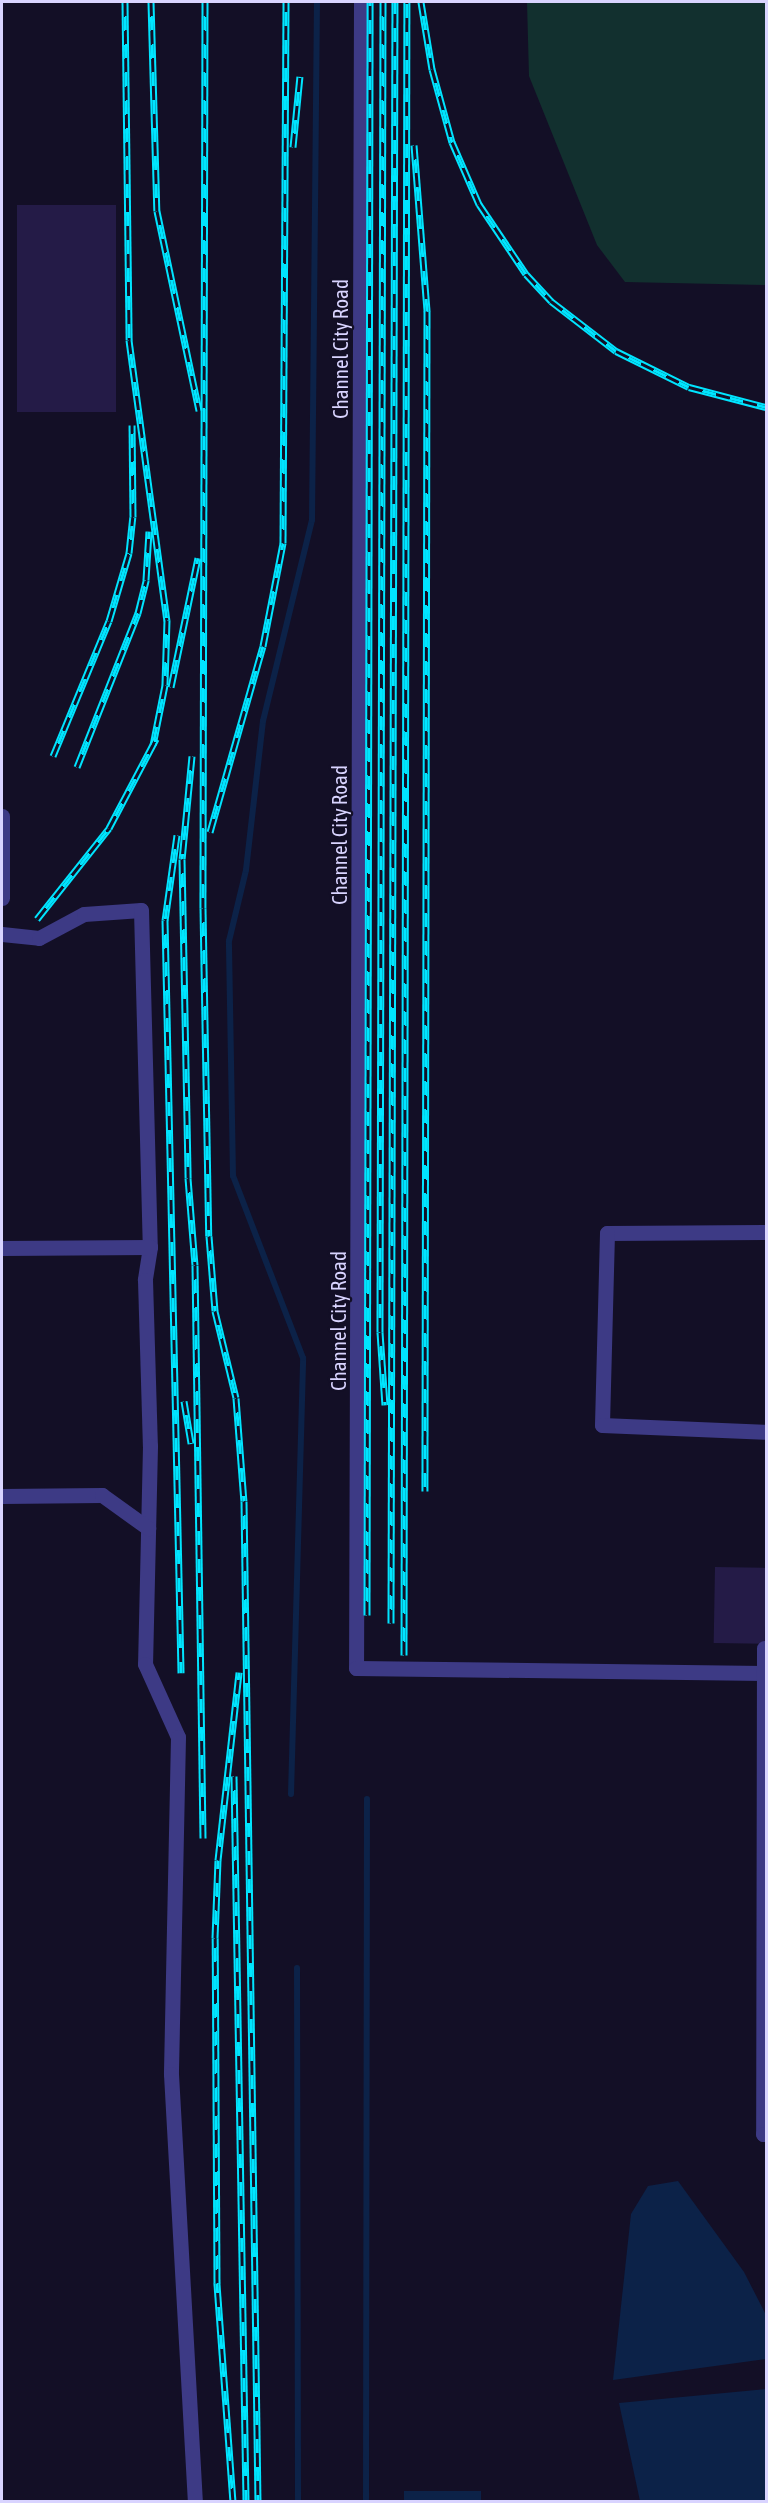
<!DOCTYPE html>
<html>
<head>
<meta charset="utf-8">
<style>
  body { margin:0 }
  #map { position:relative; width:768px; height:2503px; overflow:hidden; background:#130f26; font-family:"Asap Condensed",sans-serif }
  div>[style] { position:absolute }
  .green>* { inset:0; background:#12302f }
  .water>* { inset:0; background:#0c2248; transform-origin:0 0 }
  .stream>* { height:6px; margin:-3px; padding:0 3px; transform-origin:3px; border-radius:3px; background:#0c2248 }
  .building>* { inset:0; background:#241b47; transform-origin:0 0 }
  .minor>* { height:15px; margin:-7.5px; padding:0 7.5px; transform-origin:7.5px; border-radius:7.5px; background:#3d3a85 }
  .rail>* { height:7px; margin-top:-3.5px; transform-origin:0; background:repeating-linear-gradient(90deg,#130f26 0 14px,#00e5ff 0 28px); box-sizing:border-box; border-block:2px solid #00e5ff }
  span { translate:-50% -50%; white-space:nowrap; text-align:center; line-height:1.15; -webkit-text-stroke:4.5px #130f26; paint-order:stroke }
  .street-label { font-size:21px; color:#d9d4ff }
  .frame { position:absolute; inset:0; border:3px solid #d9d4ff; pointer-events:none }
</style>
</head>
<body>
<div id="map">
  <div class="green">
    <div style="clip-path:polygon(527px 2px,766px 2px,766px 285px,625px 282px,597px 245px,529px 76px)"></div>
  </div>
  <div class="water">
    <div style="clip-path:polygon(678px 2181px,744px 2272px,766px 2315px,766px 2359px,613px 2380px,631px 2214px,648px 2186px)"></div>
    <div style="clip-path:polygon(766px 2389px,766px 2501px,640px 2501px,619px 2403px)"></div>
    <div style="left:404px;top:2491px;width:77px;height:10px"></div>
  </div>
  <div class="stream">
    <div style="left:291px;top:1794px;width:436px;rotate:-88.4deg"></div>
    <div style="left:303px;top:1358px;width:195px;rotate:-111deg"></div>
    <div style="left:233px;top:1176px;width:235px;rotate:-91deg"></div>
    <div style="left:229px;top:941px;width:73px;rotate:-76.5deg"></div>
    <div style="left:246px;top:870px;width:150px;rotate:-83.5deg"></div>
    <div style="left:263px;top:721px;width:207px;rotate:-76.3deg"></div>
    <div style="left:312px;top:520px;width:518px;rotate:-89.45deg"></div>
    <div style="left:297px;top:1968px;width:534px;rotate:89.89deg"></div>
    <div style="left:366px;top:2502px;width:703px;rotate:-89.92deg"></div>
  </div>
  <div class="building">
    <div style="left:116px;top:205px;width:207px;height:99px;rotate:90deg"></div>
    <div style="left:715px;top:1567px;width:51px;height:76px;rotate:1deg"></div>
  </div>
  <div class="minor">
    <div style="left:361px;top:2px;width:1666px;rotate:90.17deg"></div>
    <div style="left:356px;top:1668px;width:410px;rotate:0.7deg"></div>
    <div style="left:2px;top:816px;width:82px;rotate:90deg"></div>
    <div style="left:2px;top:934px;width:37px;rotate:6deg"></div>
    <div style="left:39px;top:938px;width:51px;rotate:-28.1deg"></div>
    <div style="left:84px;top:914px;width:57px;rotate:-4deg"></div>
    <div style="left:141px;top:910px;width:337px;rotate:88.5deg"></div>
    <div style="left:150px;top:1247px;width:33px;rotate:99deg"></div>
    <div style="left:145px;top:1280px;width:166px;rotate:88.3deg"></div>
    <div style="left:150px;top:1446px;width:218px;rotate:91.3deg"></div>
    <div style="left:145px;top:1664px;width:80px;rotate:65.7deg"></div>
    <div style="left:178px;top:1737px;width:337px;rotate:91.2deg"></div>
    <div style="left:171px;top:2074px;width:429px;rotate:86.8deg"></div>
    <div style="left:766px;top:1232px;width:159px;rotate:179.6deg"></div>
    <div style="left:607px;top:1233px;width:192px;rotate:91.5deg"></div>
    <div style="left:602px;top:1425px;width:164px;rotate:2.4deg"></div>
    <div style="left:2px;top:1248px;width:148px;rotate:-0.4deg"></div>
    <div style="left:2px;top:1496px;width:100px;rotate:-0.6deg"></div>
    <div style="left:102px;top:1495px;width:57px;rotate:35.7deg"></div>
    <div style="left:764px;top:1648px;width:486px;rotate:90.1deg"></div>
    <div style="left:763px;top:2134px;width:3px"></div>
  </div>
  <div class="rail">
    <div style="left:125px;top:2px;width:338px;rotate:89.3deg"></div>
    <div style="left:129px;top:340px;width:283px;rotate:82.3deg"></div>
    <div style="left:167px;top:620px;width:65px;rotate:91.8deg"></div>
    <div style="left:165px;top:685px;width:61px;rotate:101.3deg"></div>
    <div style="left:151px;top:2px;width:209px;rotate:88.4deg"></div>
    <div style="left:157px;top:211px;width:204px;rotate:78.1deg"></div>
    <div style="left:205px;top:2px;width:906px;rotate:90.13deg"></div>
    <div style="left:203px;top:908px;width:328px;rotate:89deg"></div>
    <div style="left:209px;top:1236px;width:75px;rotate:85.4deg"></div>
    <div style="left:215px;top:1311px;width:89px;rotate:76.4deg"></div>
    <div style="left:236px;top:1398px;width:103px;rotate:85.6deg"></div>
    <div style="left:244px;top:1501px;width:1001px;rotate:89.2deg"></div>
    <div style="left:383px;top:2px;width:1330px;rotate:90.13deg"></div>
    <div style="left:380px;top:1332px;width:73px;rotate:86.1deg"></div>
    <div style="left:421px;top:2px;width:68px;rotate:80.7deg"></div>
    <div style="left:432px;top:69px;width:76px;rotate:74.7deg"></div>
    <div style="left:452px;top:142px;width:68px;rotate:66.5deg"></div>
    <div style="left:479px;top:204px;width:84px;rotate:56.1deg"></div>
    <div style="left:526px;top:274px;width:37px;rotate:47deg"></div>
    <div style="left:551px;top:301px;width:82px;rotate:37.6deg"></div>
    <div style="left:616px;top:351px;width:81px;rotate:26.3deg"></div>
    <div style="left:689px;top:387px;width:80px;rotate:14.6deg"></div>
    <div style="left:414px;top:145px;width:167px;rotate:85.5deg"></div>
    <div style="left:427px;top:311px;width:1180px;rotate:90.1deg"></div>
    <div style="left:293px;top:147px;width:71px;rotate:-84.4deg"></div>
    <div style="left:171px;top:687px;width:132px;rotate:-78.2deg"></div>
    <div style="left:53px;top:756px;width:146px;rotate:-67.5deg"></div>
    <div style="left:109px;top:621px;width:71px;rotate:-73.6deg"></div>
    <div style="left:129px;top:553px;width:36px;rotate:-84deg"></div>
    <div style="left:133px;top:517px;width:92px;rotate:-90.6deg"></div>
    <div style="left:192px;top:756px;width:103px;rotate:95.5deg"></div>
    <div style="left:182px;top:859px;width:319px;rotate:88.9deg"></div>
    <div style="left:188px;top:1178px;width:87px;rotate:85.4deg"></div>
    <div style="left:195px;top:1265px;width:573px;rotate:89.2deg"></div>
    <div style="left:77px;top:767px;width:166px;rotate:-68.4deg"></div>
    <div style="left:138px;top:613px;width:34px;rotate:-76deg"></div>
    <div style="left:146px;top:580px;width:49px;rotate:-86.5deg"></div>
    <div style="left:210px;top:832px;width:193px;rotate:-74.1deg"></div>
    <div style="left:263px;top:646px;width:105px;rotate:-79deg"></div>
    <div style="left:283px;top:543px;width:541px;rotate:-89.68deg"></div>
    <div style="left:177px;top:835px;width:86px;rotate:98deg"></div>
    <div style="left:165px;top:920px;width:753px;rotate:88.78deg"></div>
    <div style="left:37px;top:919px;width:116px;rotate:-51.6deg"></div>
    <div style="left:109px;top:828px;width:101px;rotate:-62.2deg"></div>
    <div style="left:184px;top:1401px;width:43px;rotate:80.5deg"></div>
    <div style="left:367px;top:1615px;width:1613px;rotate:-89.89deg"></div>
    <div style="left:391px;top:1623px;width:1621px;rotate:-89.86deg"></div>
    <div style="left:404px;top:1655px;width:1653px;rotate:-89.9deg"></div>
    <div style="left:234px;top:1776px;width:726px;rotate:89.05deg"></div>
    <div style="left:233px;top:2502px;width:220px;rotate:-94.2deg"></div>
    <div style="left:217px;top:2283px;width:345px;rotate:-90.3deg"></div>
    <div style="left:215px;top:1938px;width:78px;rotate:-87.8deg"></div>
    <div style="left:218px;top:1860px;width:189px;rotate:-83.6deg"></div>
  </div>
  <div class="street-label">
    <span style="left:340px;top:349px;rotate:-90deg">Channel City Road</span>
    <span style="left:339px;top:835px;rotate:-90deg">Channel City Road</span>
    <span style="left:338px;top:1321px;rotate:-90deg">Channel City Road</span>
  </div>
  <div class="frame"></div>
</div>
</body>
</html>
